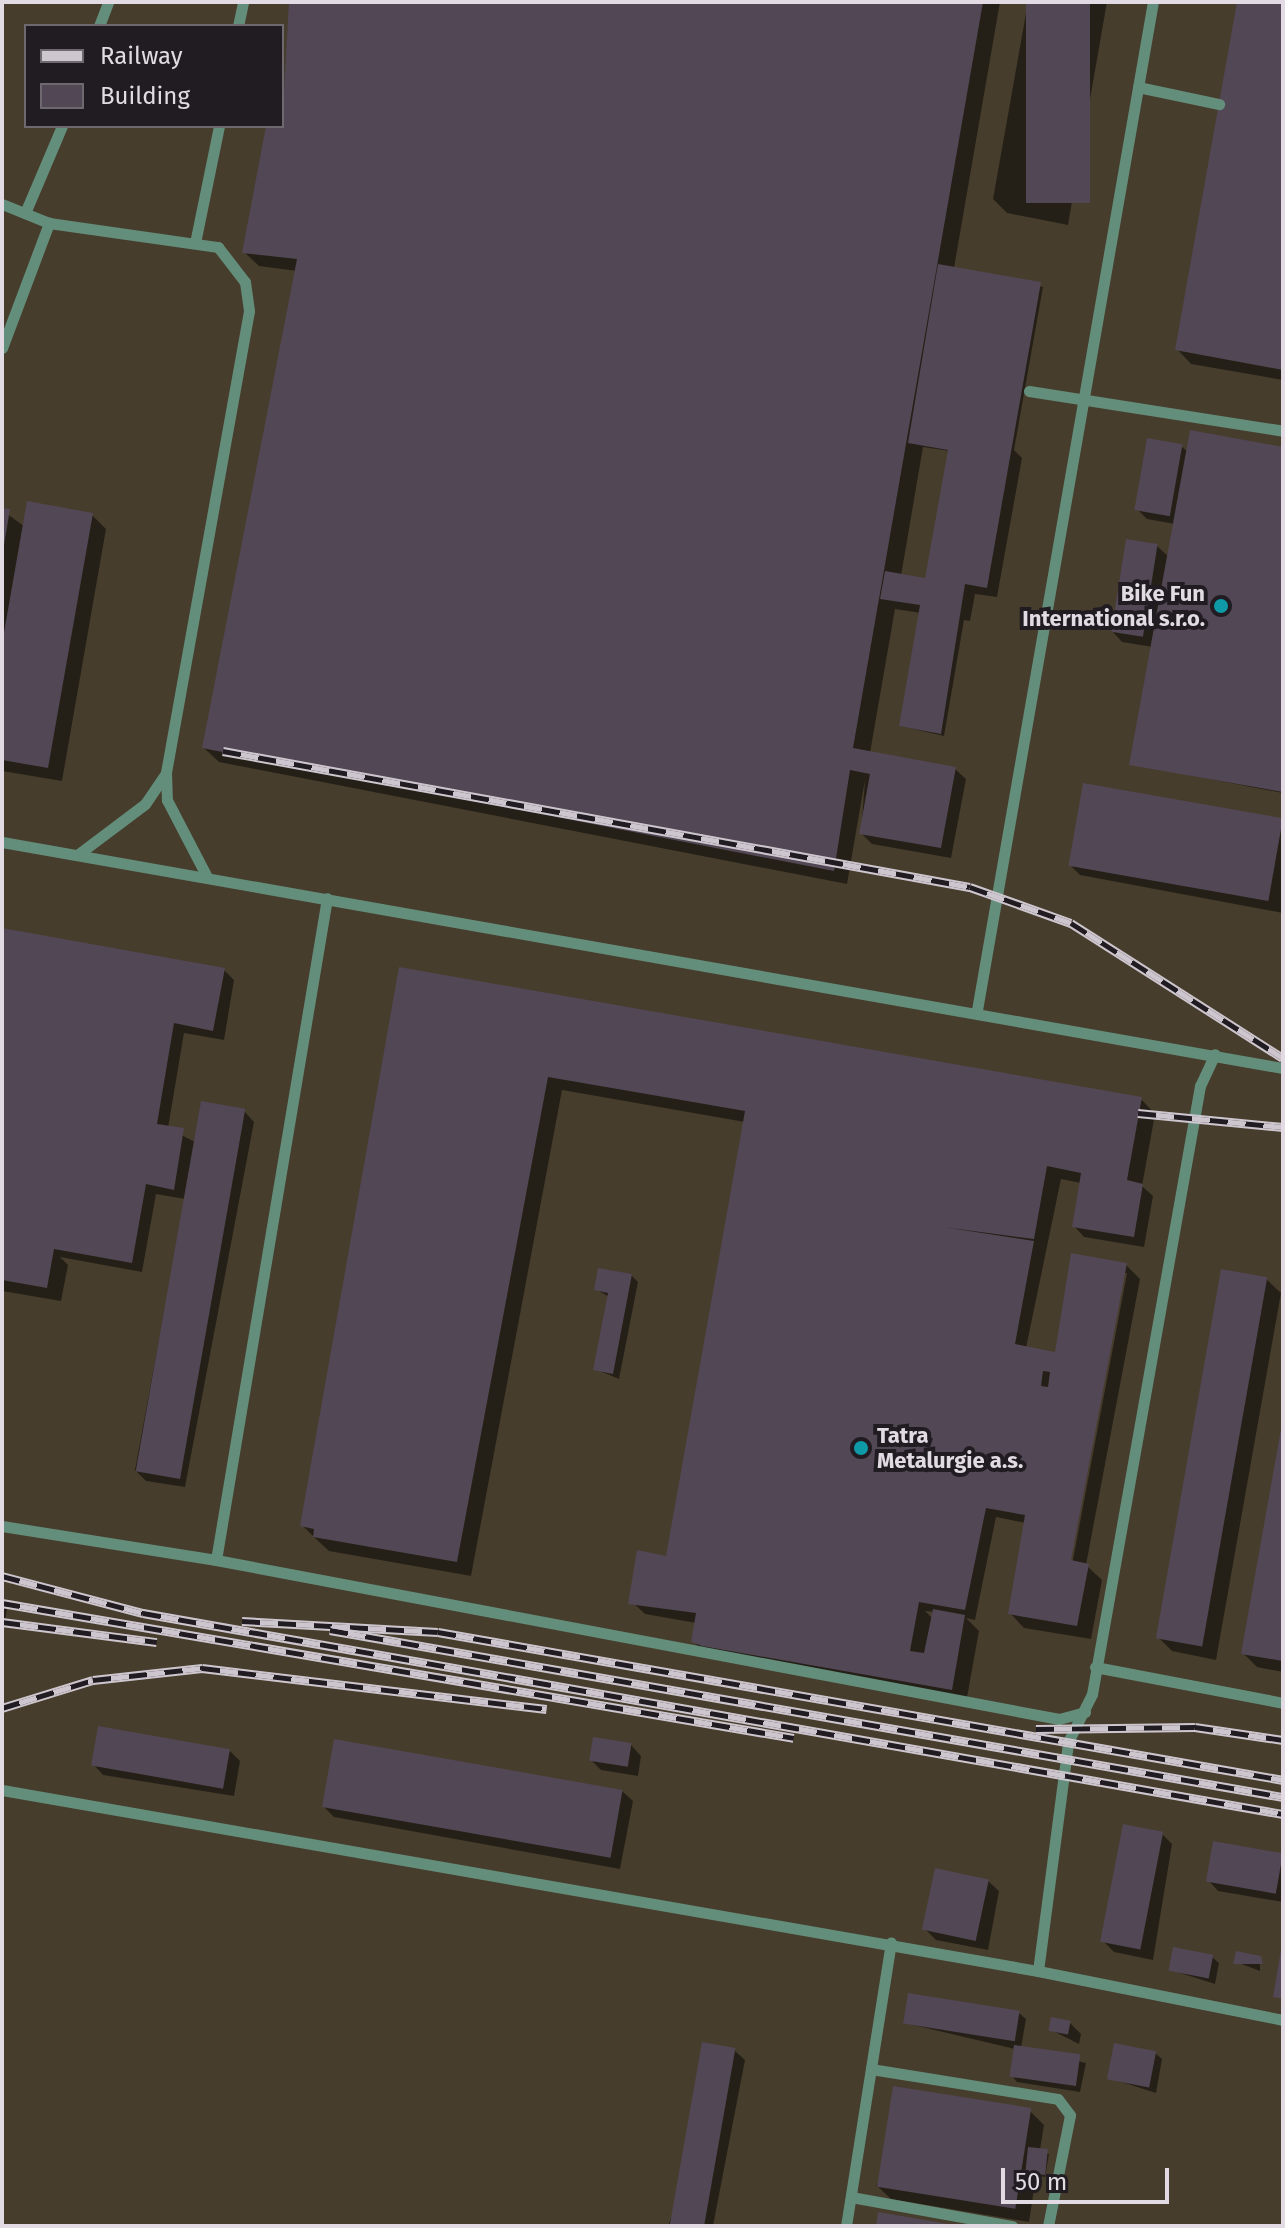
<!DOCTYPE html>
<html>
<head>
<meta charset="utf-8">
<style>
  body { margin:0 }
  #map { position:relative; width:1285px; height:2228px; overflow:hidden; background:#3d323f; font-family:"Fira Sans",sans-serif }
  div>[style] { position:absolute }
  .industrial>* { inset:0; background:#473d2c }
  .shadow>* { inset:0; background:#0007 }
  .building>* { inset:0; background:#524754; transform-origin:0 0 }
  .lane>* { height:11px; margin:-5.5px; padding:0 5.5px; transform-origin:5.5px; border-radius:5.5px; background:#648e7c }
  .rail>* { height:9px; margin-top:-4.5px; transform-origin:0; background:repeating-linear-gradient(90deg,#211c22 0 18px,#cdc6cf 0 36px); box-sizing:border-box; border-block:2px solid #cdc6cf }
  .dots>* { width:22px; height:22px; translate:-50% -50%; box-sizing:border-box; border:4px solid #211c22; border-radius:50% }
  span { translate:-50% -50%; white-space:nowrap; text-align:center; line-height:1.15; -webkit-text-stroke:8px #211c22; paint-order:stroke }
  .poi-label { font-size:22px; color:#e2dbe3; font-weight:700 }
  .right { translate:-100% -50%; text-align:right }
  .left { translate:0 -50%; text-align:left }
  .frame { position:absolute; inset:0; border:4px solid #e2dbe3; pointer-events:none }
  .legend { position:absolute; left:24px; top:24px; width:260px; height:104px; box-sizing:border-box; background:#211c22; border:2px solid #6e686f; margin:0; padding:10px 14px; list-style:none; font-size:24px; color:#e2dbe3 }
  .legend li { display:flex; align-items:center; gap:16px; height:40px }
  .legend b { width:40px; border:2px solid #6e686f }
  .scale { position:absolute; left:1001px; top:2168px; width:168px; height:36px; box-sizing:border-box; border:4px solid #e2dbe3; border-top:0; padding-left:10px; font-size:24px; line-height:28px; white-space:nowrap; color:#e2dbe3; -webkit-text-stroke:6px #211c22; paint-order:stroke }
</style>
</head>
<body>
<div id="map">
  <div class="industrial">
    <div style="clip-path:polygon(evenodd,2px 2px,1283px 2px,1283px 2226px,2px 2226px,2px 2px,26px 26px,282px 26px,282px 126px,26px 126px,26px 26px)"></div>
  </div>
  <div class="shadow">
    <div style="clip-path:polygon(evenodd,291px 2px,1000px 2px,954px 268px,1043px 287px,1014px 450px,1022px 458px,997px 597px,975px 594px,970px 621px,964px 620px,944px 736px,901px 726px,921px 613px,895px 609px,870px 753px,955px 769px,966px 779px,951px 858px,872px 844px,861px 833px,865px 780px,847px 884px,219px 762px,204px 748px,297px 271px,259px 266px,244px 252px,268px 126px,282px 126px,291px 2px,923px 447px,950px 451px,927px 580px,901px 576px,923px 447px)"></div>
    <div style="clip-path:polygon(1028px 2px,1107px 2px,1068px 225px,1007px 213px,993px 199px)"></div>
    <div style="clip-path:polygon(1238px 2px,1283px 2px,1283px 380px,1191px 364px,1177px 349px)"></div>
    <div style="clip-path:polygon(1181px 446px,1188px 452px,1283px 449px,1283px 793px,1132px 764px,1153px 647px,1122px 642px,1112px 631px,1157px 546px,1169px 557px,1175px 524px,1147px 519px,1137px 509px)"></div>
    <div style="clip-path:polygon(2px 510px,25px 527px,92px 515px,106px 529px,62px 781px,2px 771px)"></div>
    <div style="clip-path:polygon(1283px 821px,1283px 913px,1080px 875px,1070px 865px)"></div>
    <div style="clip-path:polygon(2px 931px,224px 970px,234px 980px,224px 1040px,184px 1033px,168px 1128px,195px 1142px,244px 1111px,254px 1122px,185px 1487px,146px 1481px,135px 1470px,185px 1199px,156px 1194px,142px 1272px,60px 1257px,68px 1265px,61px 1301px,2px 1291px)"></div>
    <div style="clip-path:polygon(evenodd,401px 969px,1141px 1099px,1155px 1114px,1142px 1186px,1153px 1196px,1144px 1247px,1084px 1237px,1074px 1226px,1081px 1183px,1061px 1179px,1026px 1348px,1056px 1354px,1126px 1265px,1140px 1279px,1086px 1565px,1102px 1580px,1091px 1639px,1024px 1628px,1010px 1613px,1026px 1523px,996px 1517px,975px 1620px,966px 1618px,979px 1631px,966px 1703px,707px 1655px,693px 1641px,696px 1623px,645px 1614px,630px 1600px,668px 1557px,745px 1122px,562px 1090px,471px 1576px,329px 1551px,316px 1539px,302px 1525px,401px 969px,1123px 1273px,1127px 1273px,1071px 1570px,1067px 1570px,1123px 1273px,401px 969px,925px 1611px,935px 1612px,933px 1619px,925px 1611px)"></div>
    <div style="clip-path:polygon(631px 1275px,638px 1282px,619px 1379px,595px 1369px,609px 1297px,596px 1289px)"></div>
    <div style="clip-path:polygon(1266px 1279px,1281px 1293px,1216px 1660px,1172px 1651px,1158px 1637px)"></div>
    <div style="clip-path:polygon(1283px 1432px,1283px 1672px,1257px 1667px,1243px 1653px)"></div>
    <div style="clip-path:polygon(2px 1597px,8px 1603px,2px 1638px)"></div>
    <div style="clip-path:polygon(631px 1745px,641px 1756px,638px 1776px,601px 1770px,590px 1759px)"></div>
    <div style="clip-path:polygon(230px 1751px,240px 1761px,234px 1796px,103px 1775px,93px 1764px)"></div>
    <div style="clip-path:polygon(622px 1791px,633px 1801px,620px 1869px,334px 1817px,324px 1807px)"></div>
    <div style="clip-path:polygon(1162px 1834px,1172px 1844px,1153px 1960px,1114px 1952px,1104px 1942px)"></div>
    <div style="clip-path:polygon(1283px 1855px,1283px 1902px,1218px 1891px,1208px 1880px)"></div>
    <div style="clip-path:polygon(988px 1881px,999px 1891px,988px 1950px,936px 1940px,926px 1930px)"></div>
    <div style="clip-path:polygon(1237px 1953px,1260px 1958px,1260px 1971px,1236px 1962px)"></div>
    <div style="clip-path:polygon(1212px 1957px,1219px 1963px,1215px 1984px,1171px 1970px)"></div>
    <div style="clip-path:polygon(1019px 2013px,1026px 2019px,1021px 2048px,1086px 2063px,1080px 2092px,1017px 2082px,1011px 2075px,1015px 2049px,905px 2023px)"></div>
    <div style="clip-path:polygon(1070px 2023px,1081px 2034px,1079px 2044px,1051px 2030px)"></div>
    <div style="clip-path:polygon(734px 2050px,745px 2060px,713px 2226px,668px 2226px)"></div>
    <div style="clip-path:polygon(1155px 2053px,1162px 2059px,1156px 2093px,1109px 2078px)"></div>
    <div style="clip-path:polygon(1030px 2111px,1044px 2125px,1040px 2150px,1049px 2154px,1045px 2177px,1036px 2176px,1029px 2222px,891px 2199px,876px 2185px)"></div>
  </div>
  <div class="building">
    <div style="clip-path:polygon(289px 2px,983px 2px,853px 748px,956px 767px,941px 848px,859px 834px,870px 774px,850px 770px,834px 871px,202px 748px,297px 259px,242px 253px,266px 126px,282px 126px)"></div>
    <div style="left:1026px;top:2px;width:64px;height:201px"></div>
    <div style="clip-path:polygon(1237px 2px,1283px 2px,1283px 370px,1175px 350px)"></div>
    <div style="clip-path:polygon(938px 264px,1041px 282px,987px 588px,965px 584px,941px 734px,899px 726px,920px 605px,880px 599px,885px 571px,925px 578px,948px 450px,908px 443px)"></div>
    <div style="clip-path:polygon(1190px 430px,1283px 447px,1283px 792px,1129px 765px)"></div>
    <div style="left:1147px;top:438px;width:36px;height:73px;rotate:10deg"></div>
    <div style="clip-path:polygon(27px 501px,93px 513px,48px 768px,2px 760px,2px 644px)"></div>
    <div style="clip-path:polygon(2px 508px,10px 509px,4px 545px,2px 545px)"></div>
    <div style="left:1126px;top:539px;width:32px;height:94px;rotate:9deg"></div>
    <div style="left:1083px;top:783px;width:203px;height:84px;rotate:10deg"></div>
    <div style="clip-path:polygon(2px 928px,225px 968px,213px 1031px,174px 1023px,157px 1124px,184px 1128px,174px 1190px,146px 1184px,132px 1263px,54px 1249px,47px 1288px,2px 1280px)"></div>
    <div style="clip-path:polygon(evenodd,399px 967px,1142px 1097px,1127px 1180px,1143px 1184px,1134px 1237px,1072px 1227px,1081px 1173px,1047px 1166px,1034px 1239px,943px 1227px,1034px 1241px,1015px 1344px,1055px 1352px,1071px 1253px,1127px 1263px,1071px 1560px,1089px 1564px,1077px 1626px,1008px 1614px,1025px 1515px,986px 1508px,965px 1610px,919px 1602px,910px 1651px,924px 1653px,933px 1609px,965px 1615px,952px 1690px,702px 1646px,691px 1642px,696px 1613px,628px 1604px,637px 1550px,666px 1556px,745px 1111px,548px 1077px,457px 1562px,313px 1537px,314px 1529px,300px 1526px,399px 967px,1043px 1371px,1050px 1372px,1048px 1387px,1041px 1386px,1043px 1371px)"></div>
    <div style="left:201px;top:1101px;width:45px;height:376px;rotate:10deg"></div>
    <div style="clip-path:polygon(598px 1268px,632px 1274px,613px 1374px,593px 1370px,608px 1293px,594px 1290px)"></div>
    <div style="left:1221px;top:1269px;width:47px;height:375px;rotate:10deg"></div>
    <div style="clip-path:polygon(1281px 1429px,1283px 1430px,1283px 1661px,1241px 1654px)"></div>
    <div style="left:98px;top:1726px;width:134px;height:40px;rotate:10deg"></div>
    <div style="left:593px;top:1737px;width:39px;height:24px;rotate:9deg"></div>
    <div style="left:334px;top:1739px;width:293px;height:69px;rotate:10deg"></div>
    <div style="left:1123px;top:1824px;width:41px;height:120px;rotate:11deg"></div>
    <div style="left:1213px;top:1841px;width:71px;height:41px;rotate:10deg"></div>
    <div style="left:935px;top:1868px;width:55px;height:63px;rotate:12deg"></div>
    <div style="clip-path:polygon(1283px 1938px,1283px 1999px,1273px 1997px)"></div>
    <div style="left:1173px;top:1947px;width:41px;height:24px;rotate:11deg"></div>
    <div style="clip-path:polygon(1236px 1951px,1261px 1956px,1263px 1964px,1233px 1964px)"></div>
    <div style="left:908px;top:1993px;width:113px;height:31px;rotate:9deg"></div>
    <div style="left:1051px;top:2017px;width:20px;height:14px;rotate:11deg"></div>
    <div style="left:702px;top:2042px;width:34px;height:187px;rotate:10deg"></div>
    <div style="left:1114px;top:2043px;width:43px;height:37px;rotate:11deg"></div>
    <div style="left:1014px;top:2045px;width:67px;height:32px;rotate:8deg"></div>
    <div style="left:893px;top:2086px;width:140px;height:102px;rotate:9deg"></div>
    <div style="left:1028px;top:2147px;width:20px;height:26px;rotate:6deg"></div>
    <div style="clip-path:polygon(878px 2212px,948px 2224px,948px 2226px,876px 2226px)"></div>
  </div>
  <div class="lane">
    <div style="left:99px;top:26px;width:26px;rotate:-69deg"></div>
    <div style="left:238px;top:26px;width:25px;rotate:-78deg"></div>
    <div style="left:1138px;top:87px;width:83px;rotate:11.9deg"></div>
    <div style="left:2px;top:204px;width:51px;rotate:22deg"></div>
    <div style="left:49px;top:223px;width:171px;rotate:8.1deg"></div>
    <div style="left:218px;top:247px;width:44px;rotate:52.4deg"></div>
    <div style="left:245px;top:282px;width:29px;rotate:82deg"></div>
    <div style="left:249px;top:311px;width:469px;rotate:100.2deg"></div>
    <div style="left:166px;top:773px;width:37px;rotate:124deg"></div>
    <div style="left:145px;top:804px;width:85px;rotate:143.1deg"></div>
    <div style="left:25px;top:213px;width:95px;rotate:-67deg"></div>
    <div style="left:195px;top:243px;width:119px;rotate:-78.4deg"></div>
    <div style="left:2px;top:348px;width:134px;rotate:-69.4deg"></div>
    <div style="left:1029px;top:391px;width:257px;rotate:8.9deg"></div>
    <div style="left:166px;top:773px;width:27px;rotate:88deg"></div>
    <div style="left:167px;top:800px;width:87px;rotate:62.5deg"></div>
    <div style="left:2px;top:842px;width:1301px;rotate:10.01deg"></div>
    <div style="left:977px;top:1010px;width:1023px;rotate:-80.1deg"></div>
    <div style="left:2px;top:1526px;width:217px;rotate:9deg"></div>
    <div style="left:216px;top:1560px;width:671px;rotate:-80.48deg"></div>
    <div style="left:216px;top:1560px;width:858px;rotate:10.68deg"></div>
    <div style="left:1059px;top:1719px;width:27px;rotate:-15deg"></div>
    <div style="left:1095px;top:1667px;width:191px;rotate:10.8deg"></div>
    <div style="left:2px;top:1790px;width:1052px;rotate:9.91deg"></div>
    <div style="left:1038px;top:1971px;width:231px;rotate:-82.5deg"></div>
    <div style="left:1068px;top:1742px;width:54px;rotate:-63.4deg"></div>
    <div style="left:1092px;top:1694px;width:618px;rotate:-79.93deg"></div>
    <div style="left:1200px;top:1086px;width:35px;rotate:-65deg"></div>
    <div style="left:1038px;top:1971px;width:250px;rotate:11.3deg"></div>
    <div style="left:871px;top:2069px;width:189px;rotate:9.1deg"></div>
    <div style="left:1058px;top:2099px;width:20px;rotate:53deg"></div>
    <div style="left:1070px;top:2115px;width:113px;rotate:101.2deg"></div>
    <div style="left:851px;top:2197px;width:164px;rotate:10.2deg"></div>
    <div style="left:846px;top:2226px;width:287px;rotate:-81deg"></div>
  </div>
  <div class="rail">
    <div style="left:223px;top:751px;width:759px;rotate:10.32deg"></div>
    <div style="left:970px;top:887px;width:107px;rotate:19.6deg"></div>
    <div style="left:1071px;top:923px;width:251px;rotate:32.5deg"></div>
    <div style="left:1138px;top:1113px;width:146px;rotate:5.5deg"></div>
    <div style="left:2px;top:1576px;width:146px;rotate:14.7deg"></div>
    <div style="left:143px;top:1613px;width:1158px;rotate:10deg"></div>
    <div style="left:2px;top:1603px;width:803px;rotate:9.67deg"></div>
    <div style="left:242px;top:1621px;width:196px;rotate:3.2deg"></div>
    <div style="left:438px;top:1632px;width:858px;rotate:9.93deg"></div>
    <div style="left:2px;top:1622px;width:156px;rotate:7.4deg"></div>
    <div style="left:330px;top:1630px;width:968px;rotate:9.94deg"></div>
    <div style="left:2px;top:1708px;width:95px;rotate:-17.1deg"></div>
    <div style="left:93px;top:1680px;width:110px;rotate:-6.3deg"></div>
    <div style="left:202px;top:1668px;width:347px;rotate:6.8deg"></div>
    <div style="left:1036px;top:1729px;width:159px;rotate:-0.7deg"></div>
    <div style="left:1195px;top:1727px;width:89px;rotate:8.4deg"></div>
  </div>
  <div class="dots">
    <div style="left:1221px;top:606px;background:#0f9aa8"></div>
    <div style="left:861px;top:1448px;background:#0f9aa8"></div>
  </div>
  <div class="poi-label">
    <span class="right" style="left:1205px;top:606px">Bike Fun<br>International s.r.o.</span>
    <span class="left" style="left:877px;top:1448px">Tatra<br>Metalurgie a.s.</span>
  </div>
  <div class="frame"></div>
  <ul class="legend">
  <li><b style="height:10px;background:#cdc6cf"></b>Railway</li>
  <li><b style="height:22px;background:#524754"></b>Building</li>
  </ul>
  <div class="scale">50 m</div>
</div>
</body>
</html>
